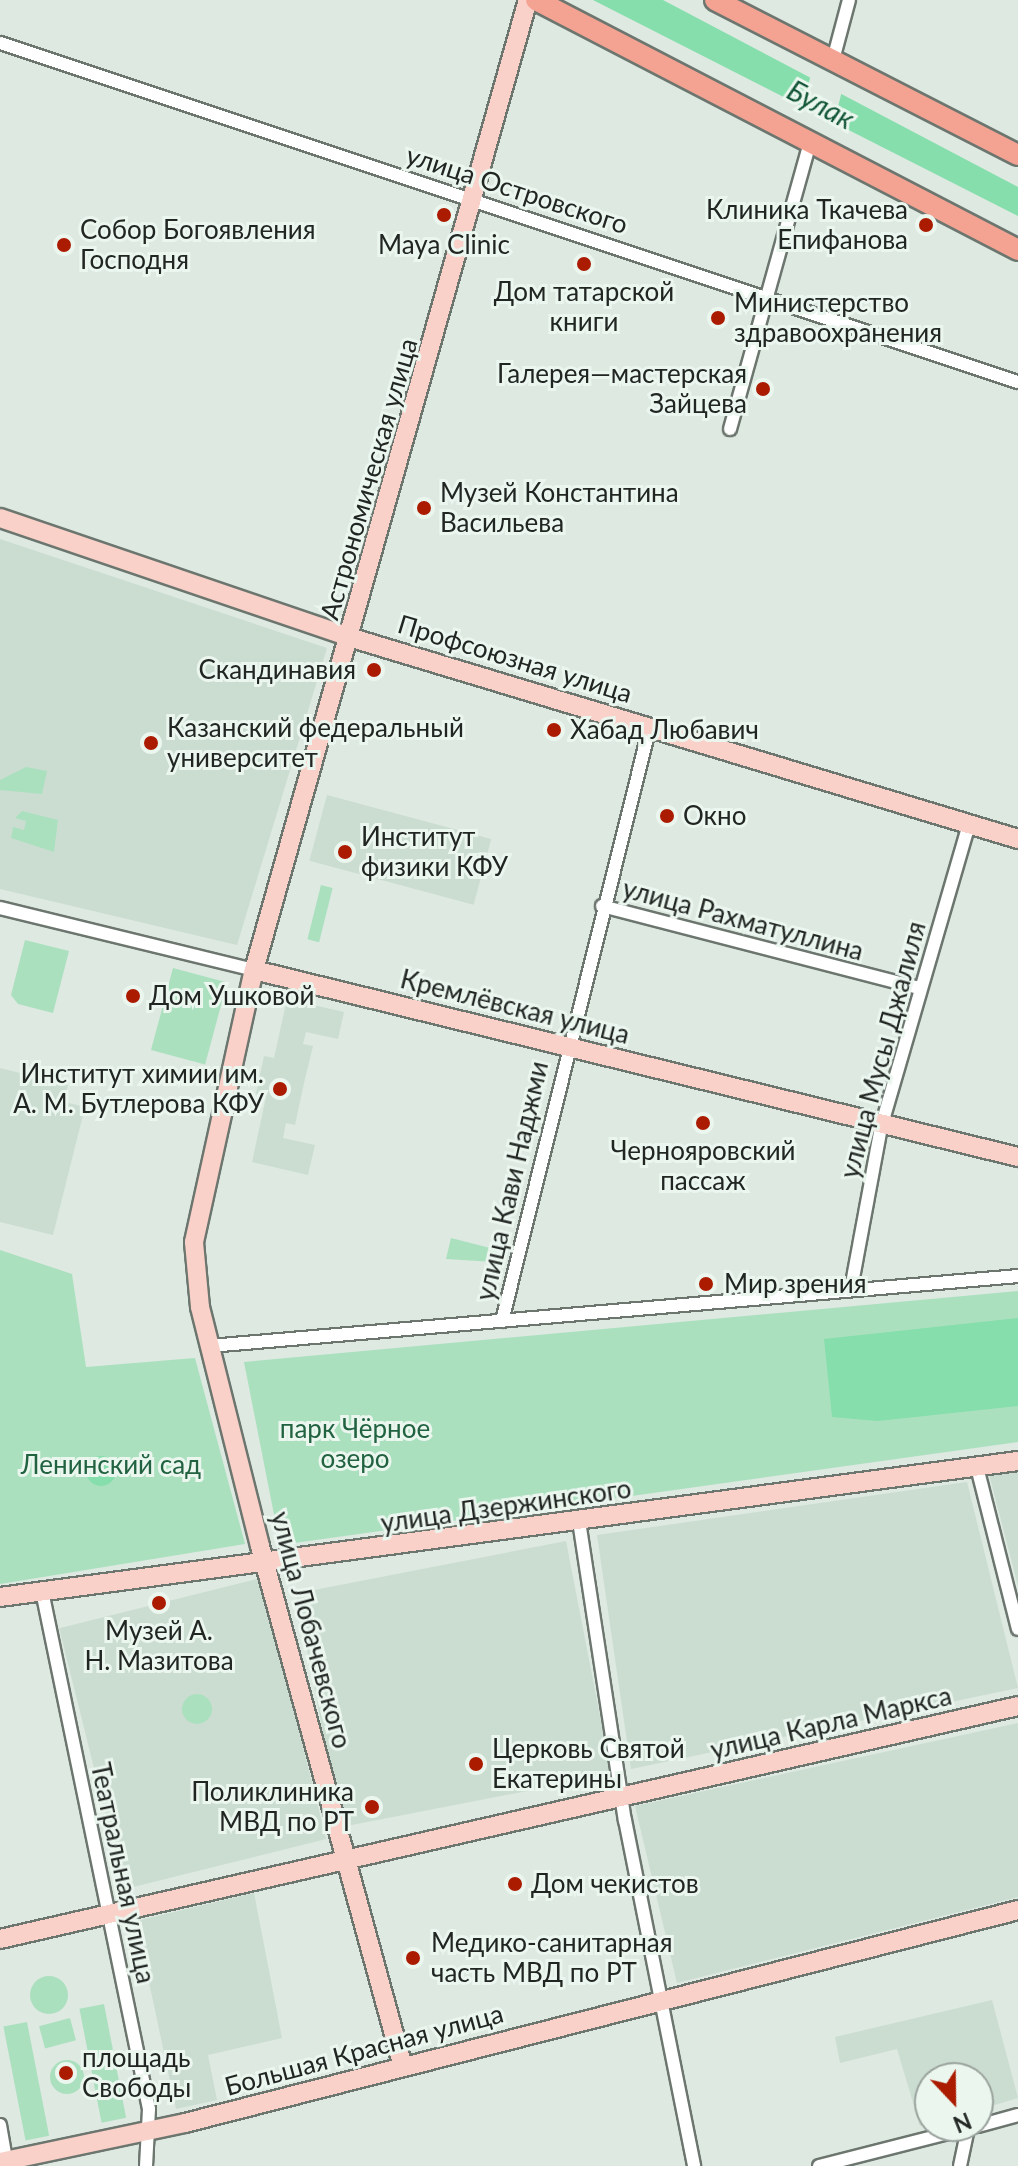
<!DOCTYPE html>
<html>
<head>
<meta charset="utf-8">
<style>
  body { margin:0 }
  #map { position:relative; width:1018px; height:2166px; overflow:hidden; background:#dde9e1; font-family:Lato,sans-serif }
  div>[style] { position:absolute }
  .built>* { inset:0; background:#cbddd1; transform-origin:0 0 }
  .green>* { inset:0; background:#abe0bf; transform-origin:0 0 }
  .round { border-radius:50% }
  .water>* { inset:0; background:#85deab }
  .pier>* { inset:0; background:#dde9e1 }
  .roads { filter:drop-shadow(2px 0 #6c766f) drop-shadow(-2px 0 #6c766f) drop-shadow(0 2px #6c766f) drop-shadow(0 -2px #6c766f) }
  .street>* { height:12px; margin:-6px; padding:0 6px; transform-origin:6px; border-radius:6px; background:#fff }
  .secondary>* { height:18px; margin:-9px; padding:0 9px; transform-origin:9px; border-radius:9px; background:#f9d1c9 }
  .primary>* { height:20px; margin:-10px; padding:0 10px; transform-origin:10px; border-radius:10px; background:#f4a393 }
  .dots>* { width:22px; height:22px; translate:-50% -50%; box-sizing:border-box; border:4px solid #ebf6ef; border-radius:50% }
  span { translate:-50% -50%; white-space:nowrap; text-align:center; line-height:1.15; -webkit-text-stroke:6px #ebf6ef; paint-order:stroke }
  .street-label { font-size:26px; color:#212623 }
  .poi-label { font-size:26px; color:#212623 }
  .right { translate:-100% -50%; text-align:right }
  .left { translate:0 -50%; text-align:left }
  .park-label { font-size:26px; color:#216241 }
  .water-label { font-size:28px; color:#105535; font-style:italic }
  .north { position:absolute; left:914px; top:2062px; width:80px; height:80px; box-sizing:border-box; background:#ebf6ef; border:2px solid #9aa39d; border-radius:50%; rotate:158deg; font-size:22px; font-weight:700; line-height:32px; text-align:center; color:#212623 }
  .north::after { content:''; display:block; margin:auto; width:28px; height:36px; background:#aa1b00; clip-path:polygon(50% 0,100% 100%,50% 72%,0 100%) }
</style>
</head>
<body>
<div id="map">
  <div class="built">
    <div style="clip-path:polygon(0 539px,327px 648px,237px 945px,0 889px)"></div>
    <div style="left:327px;top:795px;width:170px;height:68px;rotate:15deg"></div>
    <div style="clip-path:polygon(287px 999px,344px 1012px,338px 1039px,306px 1032px,303px 1044px,313px 1046px,304px 1083px,295px 1125px,286px 1123px,283px 1138px,315px 1145px,308px 1175px,252px 1162px,266px 1097px,256px 1094px,264px 1056px,274px 1058px)"></div>
    <div style="clip-path:polygon(0 1068px,68px 1085px,64px 1102px,85px 1107px,53px 1235px,0 1222px)"></div>
    <div style="clip-path:polygon(1018px 1470px,1018px 1586px,989px 1474px)"></div>
    <div style="clip-path:polygon(967px 1482px,1018px 1688px,631px 1769px,597px 1535px)"></div>
    <div style="left:566px;top:1541px;width:238px;height:275px;rotate:79deg"></div>
    <div style="left:261px;top:1578px;width:269px;height:208px;rotate:76deg"></div>
    <div style="clip-path:polygon(1018px 1723px,1018px 1897px,677px 1983px,635px 1806px)"></div>
    <div style="clip-path:polygon(254px 1893px,282px 2038px,208px 2055px,217px 2100px,176px 2109px,136px 1921px)"></div>
    <div style="clip-path:polygon(992px 2000px,1018px 2098px,978px 2110px,978px 2078px,930px 2078px,930px 2123px,920px 2126px,897px 2049px,840px 2063px,835px 2037px)"></div>
  </div>
  <div class="green">
    <div style="clip-path:polygon(26px 767px,47px 771px,42px 794px,0 790px,0 780px)"></div>
    <div style="clip-path:polygon(22px 811px,58px 820px,54px 852px,11px 838px,13px 827px,24px 830px,26px 821px,15px 818px)"></div>
    <div style="left:321px;top:885px;width:12px;height:56px;rotate:14deg"></div>
    <div style="clip-path:polygon(25px 940px,69px 951px,53px 1013px,18px 1004px,11px 995px)"></div>
    <div style="left:173px;top:968px;width:56px;height:85px;rotate:15deg"></div>
    <div style="clip-path:polygon(451px 1238px,498px 1250px,494px 1262px,446px 1259px)"></div>
    <div style="clip-path:polygon(0 1250px,72px 1274px,86px 1367px,195px 1358px,245px 1544px,0 1584px)"></div>
    <div style="clip-path:polygon(1018px 1291px,1018px 1442px,280px 1545px,244px 1362px)"></div>
    <div class="round" style="left:182px;top:1694px;width:30px;height:30px"></div>
    <div class="round" style="left:30px;top:1976px;width:38px;height:38px"></div>
    <div style="left:104px;top:2004px;width:116px;height:25px;rotate:79deg"></div>
    <div style="left:70px;top:2018px;width:23px;height:32px;rotate:75deg"></div>
    <div style="left:27px;top:2022px;width:116px;height:24px;rotate:79deg"></div>
    <div class="round" style="left:50px;top:2060px;width:34px;height:34px"></div>
  </div>
  <div class="water">
    <div style="clip-path:polygon(593px 0,663px 0,1018px 187px,1018px 216px)"></div>
    <div style="clip-path:polygon(1018px 1318px,1018px 1406px,878px 1421px,832px 1417px,824px 1339px)"></div>
    <div class="round" style="left:86px;top:1456px;width:30px;height:30px"></div>
  </div>
  <div class="pier">
    <div style="clip-path:polygon(811px 74px,842px 91px,834px 123px,803px 106px)"></div>
  </div>
  <div class="roads">
    <div class="street">
      <div style="left:0;top:43px;width:1073px;rotate:18.42deg"></div>
      <div style="left:833px;top:60px;width:62px;rotate:-75.1deg"></div>
      <div style="left:730px;top:429px;width:298px;rotate:-74.4deg"></div>
      <div style="left:602px;top:906px;width:327px;rotate:14.5deg"></div>
      <div style="left:0;top:908px;width:261px;rotate:13.7deg"></div>
      <div style="left:851px;top:1289px;width:165px;rotate:-79.5deg"></div>
      <div style="left:881px;top:1127px;width:315px;rotate:-73.8deg"></div>
      <div style="left:502px;top:1321px;width:613px;rotate:-76.03deg"></div>
      <div style="left:210px;top:1346px;width:811px;rotate:-4.95deg"></div>
      <div style="left:977px;top:1467px;width:167px;rotate:75.8deg"></div>
      <div style="left:579px;top:1521px;width:303px;rotate:81.3deg"></div>
      <div style="left:625px;top:1820px;width:353px;rotate:78.7deg"></div>
      <div style="left:42px;top:1591px;width:529px;rotate:78.33deg"></div>
      <div style="left:149px;top:2109px;width:57px;rotate:93deg"></div>
      <div style="left:0;top:2125px;width:41px;rotate:80.1deg"></div>
      <div style="left:978px;top:2126px;width:41px;rotate:-15.4deg"></div>
      <div style="left:819px;top:2166px;width:162px;rotate:-14.3deg"></div>
      <div style="left:960px;top:2166px;width:39px;rotate:-78deg"></div>
    </div>
    <div class="secondary">
      <div style="left:0;top:518px;width:372px;rotate:18.8deg"></div>
      <div style="left:352px;top:638px;width:696px;rotate:16.79deg"></div>
      <div style="left:254px;top:970px;width:787px;rotate:13.75deg"></div>
      <div style="left:0;top:1597px;width:1027px;rotate:-7.61deg"></div>
      <div style="left:0;top:1939px;width:1044px;rotate:-12.89deg"></div>
      <div style="left:403px;top:2067px;width:540px;rotate:-105.35deg"></div>
      <div style="left:260px;top:1546px;width:246px;rotate:-104.1deg"></div>
      <div style="left:200px;top:1307px;width:65px;rotate:-95.3deg"></div>
      <div style="left:194px;top:1242px;width:279px;rotate:-77.6deg"></div>
      <div style="left:254px;top:970px;width:1008px;rotate:-74.23deg"></div>
      <div style="left:0;top:2162px;width:189px;rotate:-11.9deg"></div>
      <div style="left:185px;top:2123px;width:860px;rotate:-14.34deg"></div>
    </div>
    <div class="primary">
      <div style="left:536px;top:0;width:543px;rotate:27.41deg"></div>
      <div style="left:715px;top:0;width:340px;rotate:27.1deg"></div>
    </div>
  </div>
  <div class="dots">
    <div style="left:444px;top:215px;background:#aa1b00"></div>
    <div style="left:926px;top:225px;background:#aa1b00"></div>
    <div style="left:64px;top:245px;background:#aa1b00"></div>
    <div style="left:584px;top:264px;background:#aa1b00"></div>
    <div style="left:718px;top:318px;background:#aa1b00"></div>
    <div style="left:763px;top:389px;background:#aa1b00"></div>
    <div style="left:424px;top:508px;background:#aa1b00"></div>
    <div style="left:374px;top:670px;background:#aa1b00"></div>
    <div style="left:554px;top:730px;background:#aa1b00"></div>
    <div style="left:151px;top:743px;background:#aa1b00"></div>
    <div style="left:667px;top:816px;background:#aa1b00"></div>
    <div style="left:345px;top:852px;background:#aa1b00"></div>
    <div style="left:133px;top:996px;background:#aa1b00"></div>
    <div style="left:280px;top:1089px;background:#aa1b00"></div>
    <div style="left:703px;top:1123px;background:#aa1b00"></div>
    <div style="left:706px;top:1284px;background:#aa1b00"></div>
    <div style="left:159px;top:1603px;background:#aa1b00"></div>
    <div style="left:476px;top:1764px;background:#aa1b00"></div>
    <div style="left:372px;top:1807px;background:#aa1b00"></div>
    <div style="left:515px;top:1884px;background:#aa1b00"></div>
    <div style="left:413px;top:1958px;background:#aa1b00"></div>
    <div style="left:66px;top:2073px;background:#aa1b00"></div>
  </div>
  <div class="street-label">
    <span style="left:517px;top:190px;rotate:18deg">улица Островского</span>
    <span style="left:369px;top:479px;rotate:-74deg">Астрономическая улица</span>
    <span style="left:515px;top:659px;rotate:17deg">Профсоюзная улица</span>
    <span style="left:743px;top:920px;rotate:15deg">улица Рахматуллина</span>
    <span style="left:515px;top:1007px;rotate:14deg">Кремлёвская улица</span>
    <span style="left:883px;top:1050px;rotate:-75deg">улица Мусы Джалиля</span>
    <span style="left:512px;top:1181px;rotate:-77deg">улица Кави Наджми</span>
    <span style="left:506px;top:1506px;rotate:-8deg">улица Дзержинского</span>
    <span style="left:311px;top:1630px;rotate:75deg">улица Лобачевского</span>
    <span style="left:831px;top:1723px;rotate:-13deg">улица Карла Маркса</span>
    <span style="left:123px;top:1873px;rotate:78deg">Театральная улица</span>
    <span style="left:364px;top:2050px;rotate:-15deg">Большая Красная улица</span>
  </div>
  <div class="poi-label">
    <span class="right" style="left:908px;top:225px">Клиника Ткачева<br>Епифанова</span>
    <span class="left" style="left:80px;top:245px">Собор Богоявления<br>Господня</span>
    <span style="left:444px;top:245px">Maya Clinic</span>
    <span style="left:584px;top:307px">Дом татарской<br>книги</span>
    <span class="left" style="left:734px;top:318px">Министерство<br>здравоохранения</span>
    <span class="right" style="left:747px;top:389px">Галерея—мастерская<br>Зайцева</span>
    <span class="left" style="left:440px;top:508px">Музей Константина<br>Васильева</span>
    <span class="right" style="left:356px;top:670px">Скандинавия</span>
    <span class="left" style="left:167px;top:743px">Казанский федеральный<br>университет</span>
    <span class="left" style="left:570px;top:730px">Хабад Любавич</span>
    <span class="left" style="left:683px;top:816px">Окно</span>
    <span class="left" style="left:361px;top:852px">Институт<br>физики КФУ</span>
    <span class="left" style="left:149px;top:996px">Дом Ушковой</span>
    <span class="right" style="left:264px;top:1089px">Институт химии им.<br>А. М. Бутлерова КФУ</span>
    <span style="left:703px;top:1166px">Чернояровский<br>пассаж</span>
    <span class="left" style="left:724px;top:1284px">Мир зрения</span>
    <span style="left:159px;top:1646px">Музей А.<br>Н. Мазитова</span>
    <span class="left" style="left:492px;top:1764px">Церковь Святой<br>Екатерины</span>
    <span class="right" style="left:354px;top:1807px">Поликлиника<br>МВД по РТ</span>
    <span class="left" style="left:531px;top:1884px">Дом чекистов</span>
    <span class="left" style="left:431px;top:1958px">Медико-санитарная<br>часть МВД по РТ</span>
    <span class="left" style="left:82px;top:2073px">площадь<br>Свободы</span>
  </div>
  <div class="park-label">
    <span style="left:355px;top:1444px">парк Чёрное<br>озеро</span>
    <span style="left:111px;top:1465px">Ленинский сад</span>
  </div>
  <div class="water-label">
    <span style="left:821px;top:104px;rotate:28deg">Булак</span>
  </div>
  <div class="north">N</div>
</div>
</body>
</html>
